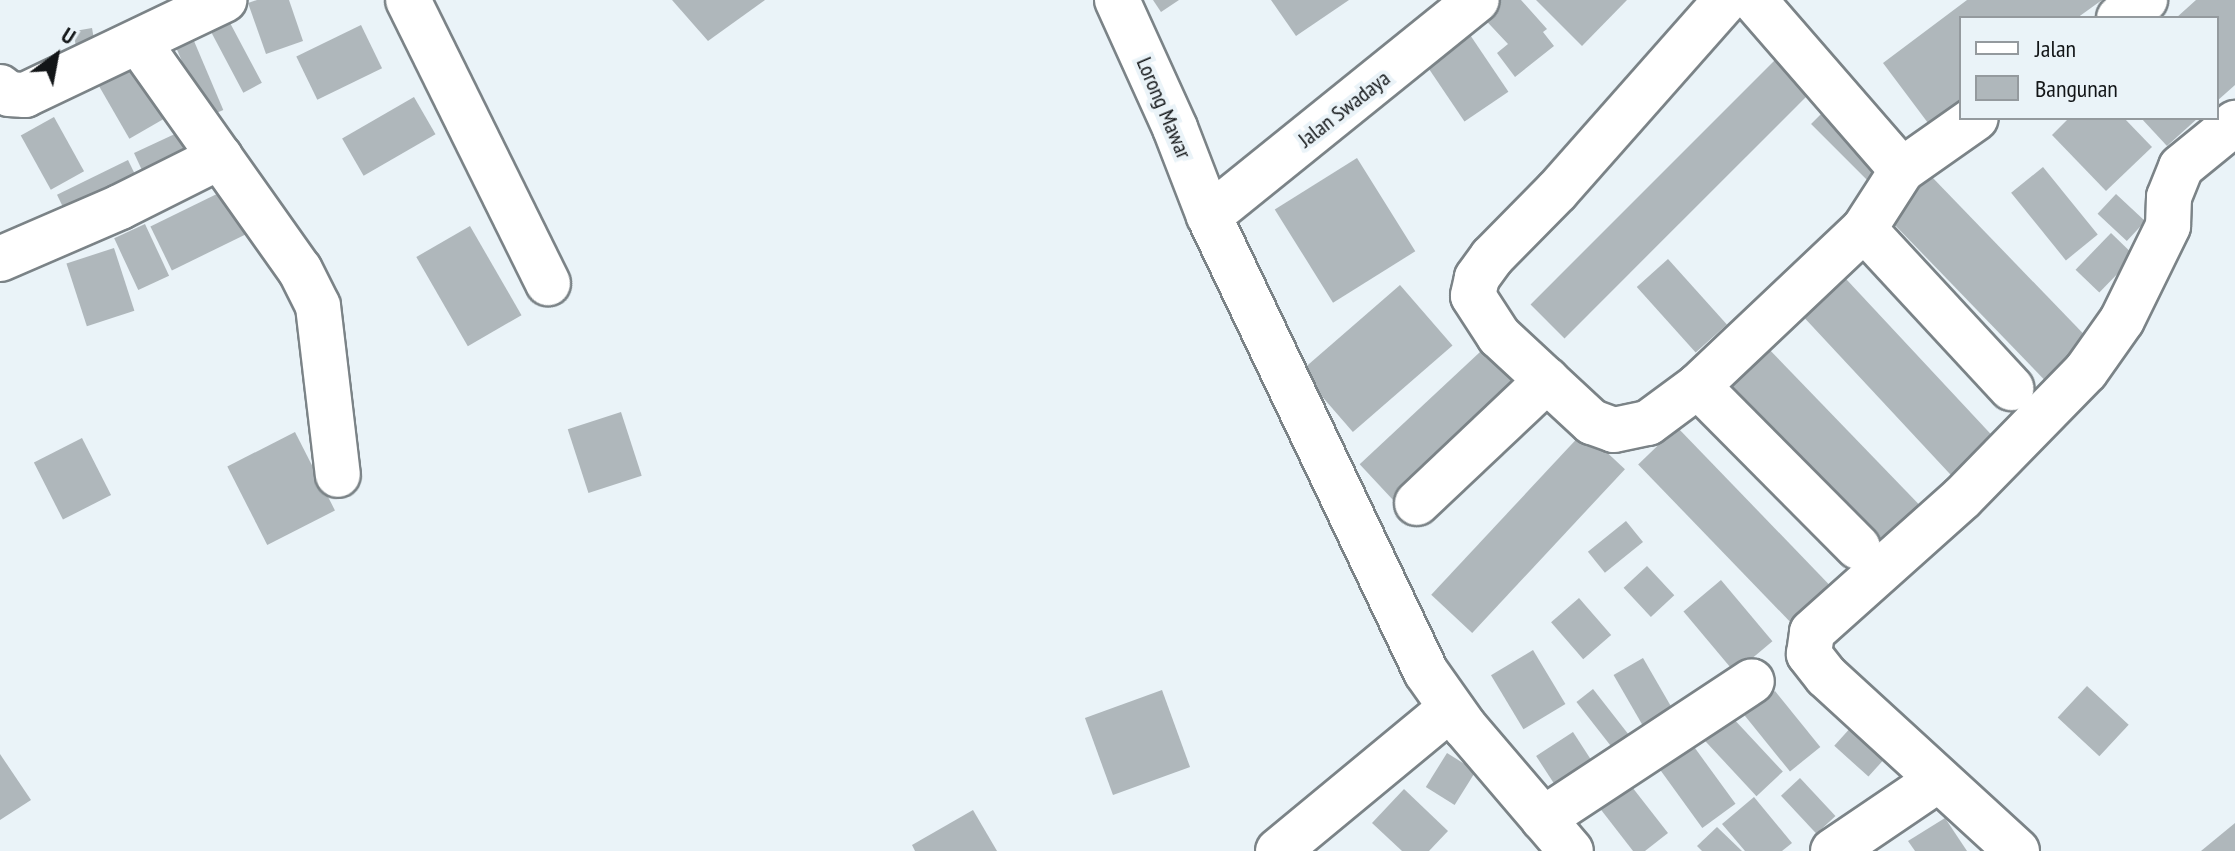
<!DOCTYPE html>
<html>
<head>
<meta charset="utf-8">
<style>
  body { margin:0 }
  #map { position:relative; width:2235px; height:851px; overflow:hidden; background:#eaf3f8; font-family:"PT Sans Narrow",sans-serif }
  div>[style] { position:absolute }
  .building>* { inset:0; background:#afb7bb; transform-origin:0 0 }
  .roads { filter:drop-shadow(2px 0 #7b8387) drop-shadow(-2px 0 #7b8387) drop-shadow(0 2px #7b8387) drop-shadow(0 -2px #7b8387) }
  .minor>* { height:44px; margin:-22px; padding:0 22px; transform-origin:22px; border-radius:22px; background:#fff }
  span { translate:-50% -50%; white-space:nowrap; text-align:center; line-height:1.15; -webkit-text-stroke:8px #eaf3f8; paint-order:stroke }
  .street-label { font-size:22px; color:#121517 }
  .legend { position:absolute; left:1959px; top:16px; width:260px; height:104px; box-sizing:border-box; background:#eaf3f8; border:2px solid #949a9e; margin:0; padding:10px 14px; list-style:none; font-size:24px; color:#121517 }
  .legend li { display:flex; align-items:center; gap:16px; height:40px }
  .legend b { width:40px; border:2px solid #949a9e }
  .north { position:absolute; left:16px; top:16px; width:80px; height:80px; -webkit-text-stroke:6px #eaf3f8; paint-order:stroke; rotate:32deg; font-size:22px; font-weight:700; line-height:32px; text-align:center; color:#121517 }
  .north::after { content:''; display:block; margin:auto; width:28px; height:36px; background:#121517; clip-path:polygon(50% 0,100% 100%,50% 72%,0 100%) }
</style>
</head>
<body>
<div id="map">
  <div class="building">
    <div style="clip-path:polygon(257px 0,289px 0,303px 41px,266px 54px,248px 3px)"></div>
    <div style="clip-path:polygon(672px 0,765px 0,708px 41px)"></div>
    <div style="clip-path:polygon(1153px 0,1179px 0,1161px 12px)"></div>
    <div style="clip-path:polygon(1271px 0,1349px 0,1296px 36px)"></div>
    <div style="clip-path:polygon(1489px 0,1521px 0,1547px 29px,1543px 32px,1554px 46px,1515px 77px,1497px 53px,1508px 44px,1477px 11px)"></div>
    <div style="clip-path:polygon(1536px 0,1627px 0,1582px 46px)"></div>
    <div style="clip-path:polygon(1967px 0,2102px 0,2077px 18px,1961px 18px,1961px 105px,1931px 127px,1883px 63px)"></div>
    <div style="clip-path:polygon(2196px 0,2235px 0,2235px 85px,2217px 101px,2217px 18px,2176px 18px)"></div>
    <div style="left:229px;top:21px;width:70px;height:21px;rotate:62deg"></div>
    <div style="left:1462px;top:23px;width:83px;height:53px;rotate:56deg"></div>
    <div style="left:361px;top:25px;width:48px;height:72px;rotate:64deg"></div>
    <div style="left:92px;top:28px;width:17px;height:19px;rotate:80deg"></div>
    <div style="left:194px;top:41px;width:75px;height:19px;rotate:67deg"></div>
    <div style="left:129px;top:50px;width:77px;height:44px;rotate:60deg"></div>
    <div style="left:1783px;top:52px;width:48px;height:357px;rotate:45deg"></div>
    <div style="left:414px;top:97px;width:43px;height:83px;rotate:60deg"></div>
    <div style="left:1833px;top:102px;width:81px;height:31px;rotate:45deg"></div>
    <div style="left:54px;top:117px;width:62px;height:38px;rotate:61deg"></div>
    <div style="clip-path:polygon(2069px 118px,2124px 118px,2152px 147px,2106px 191px,2052px 135px)"></div>
    <div style="clip-path:polygon(2141px 118px,2198px 118px,2167px 146px)"></div>
    <div style="left:192px;top:126px;width:31px;height:64px;rotate:65deg"></div>
    <div style="left:1357px;top:158px;width:110px;height:97px;rotate:58deg"></div>
    <div style="left:128px;top:160px;width:32px;height:79px;rotate:64deg"></div>
    <div style="left:2043px;top:167px;width:87px;height:41px;rotate:51deg"></div>
    <div style="left:1931px;top:176px;width:236px;height:60px;rotate:46deg"></div>
    <div style="left:225px;top:190px;width:49px;height:83px;rotate:64deg"></div>
    <div style="left:2116px;top:194px;width:40px;height:27px;rotate:43deg"></div>
    <div style="left:145px;top:224px;width:57px;height:34px;rotate:65deg"></div>
    <div style="left:470px;top:226px;width:103px;height:62px;rotate:60deg"></div>
    <div style="left:2111px;top:233px;width:33px;height:51px;rotate:44deg"></div>
    <div style="left:114px;top:248px;width:66px;height:50px;rotate:72deg"></div>
    <div style="left:1668px;top:259px;width:88px;height:42px;rotate:48deg"></div>
    <div style="left:1833px;top:265px;width:249px;height:57px;rotate:47deg"></div>
    <div style="left:1400px;top:285px;width:80px;height:132px;rotate:49deg"></div>
    <div style="left:1495px;top:338px;width:54px;height:185px;rotate:47deg"></div>
    <div style="left:1765px;top:345px;width:231px;height:57px;rotate:46deg"></div>
    <div style="left:621px;top:412px;width:67px;height:56px;rotate:72deg"></div>
    <div style="left:1677px;top:427px;width:232px;height:54px;rotate:46deg"></div>
    <div style="left:1584px;top:431px;width:56px;height:224px;rotate:43deg"></div>
    <div style="left:295px;top:432px;width:88px;height:76px;rotate:63deg"></div>
    <div style="left:82px;top:438px;width:64px;height:54px;rotate:63deg"></div>
    <div style="left:1626px;top:521px;width:27px;height:49px;rotate:51deg"></div>
    <div style="left:1647px;top:566px;width:40px;height:32px;rotate:47deg"></div>
    <div style="left:1721px;top:580px;width:80px;height:49px;rotate:50deg"></div>
    <div style="left:1579px;top:598px;width:49px;height:37px;rotate:49deg"></div>
    <div style="left:1533px;top:650px;width:63px;height:49px;rotate:59deg"></div>
    <div style="left:1643px;top:658px;width:61px;height:34px;rotate:60deg"></div>
    <div style="left:2087px;top:686px;width:57px;height:43px;rotate:43deg"></div>
    <div style="left:1593px;top:689px;width:74px;height:21px;rotate:52deg"></div>
    <div style="left:1162px;top:690px;width:82px;height:82px;rotate:70deg"></div>
    <div style="left:1775px;top:691px;width:72px;height:39px;rotate:51deg"></div>
    <div style="left:1731px;top:716px;width:76px;height:36px;rotate:47deg"></div>
    <div style="left:1853px;top:725px;width:46px;height:28px;rotate:42deg"></div>
    <div style="left:1573px;top:732px;width:43px;height:44px;rotate:57deg"></div>
    <div style="left:1692px;top:744px;width:74px;height:41px;rotate:54deg"></div>
    <div style="left:1447px;top:753px;width:34px;height:40px;rotate:32deg"></div>
    <div style="clip-path:polygon(0 754px,31px 800px,0 820px)"></div>
    <div style="clip-path:polygon(1625px 778px,1668px 833px,1645px 851px,1633px 851px,1595px 802px)"></div>
    <div style="left:1800px;top:778px;width:52px;height:26px;rotate:47deg"></div>
    <div style="clip-path:polygon(1404px 789px,1448px 831px,1429px 851px,1402px 851px,1372px 823px)"></div>
    <div style="clip-path:polygon(1754px 797px,1792px 843px,1782px 851px,1745px 851px,1722px 824px)"></div>
    <div style="clip-path:polygon(973px 810px,997px 851px,915px 851px,912px 845px)"></div>
    <div style="clip-path:polygon(1945px 818px,1967px 851px,1915px 851px,1908px 841px)"></div>
    <div style="clip-path:polygon(2235px 823px,2235px 851px,2201px 851px)"></div>
    <div style="clip-path:polygon(1717px 827px,1742px 851px,1702px 851px,1697px 846px)"></div>
  </div>
  <div class="roads">
    <div class="minor">
      <div style="left:408px;top:0;width:316px;rotate:63.7deg"></div>
      <div style="left:1117px;top:0;width:141px;rotate:65.6deg"></div>
      <div style="left:1175px;top:128px;width:94px;rotate:68.9deg"></div>
      <div style="left:1209px;top:216px;width:505px;rotate:64.55deg"></div>
      <div style="left:1426px;top:672px;width:67px;rotate:54.7deg"></div>
      <div style="left:1465px;top:727px;width:163px;rotate:49.5deg"></div>
      <div style="left:1726px;top:0;width:255px;rotate:131.5deg"></div>
      <div style="left:1557px;top:191px;width:93px;rotate:134.6deg"></div>
      <div style="left:1492px;top:257px;width:26px;rotate:126deg"></div>
      <div style="left:1477px;top:278px;width:18px;rotate:103deg"></div>
      <div style="left:1473px;top:296px;width:48px;rotate:57deg"></div>
      <div style="left:1499px;top:336px;width:127px;rotate:42.8deg"></div>
      <div style="left:1592px;top:422px;width:23px;rotate:20deg"></div>
      <div style="left:1614px;top:430px;width:35px;rotate:-12deg"></div>
      <div style="left:1648px;top:423px;width:62px;rotate:-36.5deg"></div>
      <div style="left:1698px;top:386px;width:228px;rotate:-43.4deg"></div>
      <div style="left:1864px;top:229px;width:70px;rotate:-57.2deg"></div>
      <div style="left:1754px;top:0;width:225px;rotate:49deg"></div>
      <div style="left:1902px;top:170px;width:90px;rotate:-35.1deg"></div>
      <div style="left:2119px;top:18px;width:32px;rotate:-35deg"></div>
      <div style="left:139px;top:43px;width:278px;rotate:54.7deg"></div>
      <div style="left:300px;top:270px;width:40px;rotate:63.4deg"></div>
      <div style="left:318px;top:306px;width:170px;rotate:83.3deg"></div>
      <div style="left:0;top:87px;width:11px;rotate:38deg"></div>
      <div style="left:9px;top:94px;width:16px;rotate:4deg"></div>
      <div style="left:25px;top:95px;width:221px;rotate:-25.5deg"></div>
      <div style="left:1209px;top:216px;width:344px;rotate:-38.9deg"></div>
      <div style="left:1864px;top:229px;width:217px;rotate:47.2deg"></div>
      <div style="left:0;top:259px;width:131px;rotate:-23.4deg"></div>
      <div style="left:120px;top:207px;width:112px;rotate:-26.6deg"></div>
      <div style="left:1698px;top:386px;width:227px;rotate:45.2deg"></div>
      <div style="left:1417px;top:503px;width:179px;rotate:-43.4deg"></div>
      <div style="left:1543px;top:819px;width:250px;rotate:-33.4deg"></div>
      <div style="left:1278px;top:851px;width:224px;rotate:-39.6deg"></div>
      <div style="left:1833px;top:851px;width:127px;rotate:-34.1deg"></div>
      <div style="left:2017px;top:851px;width:259px;rotate:-137.5deg"></div>
      <div style="left:1826px;top:676px;width:28px;rotate:-128deg"></div>
      <div style="left:1809px;top:654px;width:22px;rotate:-82deg"></div>
      <div style="left:1812px;top:632px;width:201px;rotate:-41.8deg"></div>
      <div style="left:1962px;top:498px;width:177px;rotate:-45.7deg"></div>
      <div style="left:2086px;top:371px;width:62px;rotate:-54.8deg"></div>
      <div style="left:2122px;top:320px;width:105px;rotate:-63.9deg"></div>
      <div style="left:2168px;top:226px;width:29px;rotate:-88deg"></div>
      <div style="left:2169px;top:197px;width:32px;rotate:-68deg"></div>
      <div style="left:2181px;top:167px;width:70px;rotate:-39.2deg"></div>
    </div>
  </div>
  <div class="street-label">
    <span style="left:1164px;top:108px;rotate:67deg">Lorong Mawar</span>
    <span style="left:1344px;top:109px;rotate:-38deg">Jalan Swadaya</span>
  </div>
  <ul class="legend">
  <li><b style="height:10px;background:#fff"></b>Jalan</li>
  <li><b style="height:22px;background:#afb7bb"></b>Bangunan</li>
  </ul>
  <div class="north">U</div>
</div>
</body>
</html>
